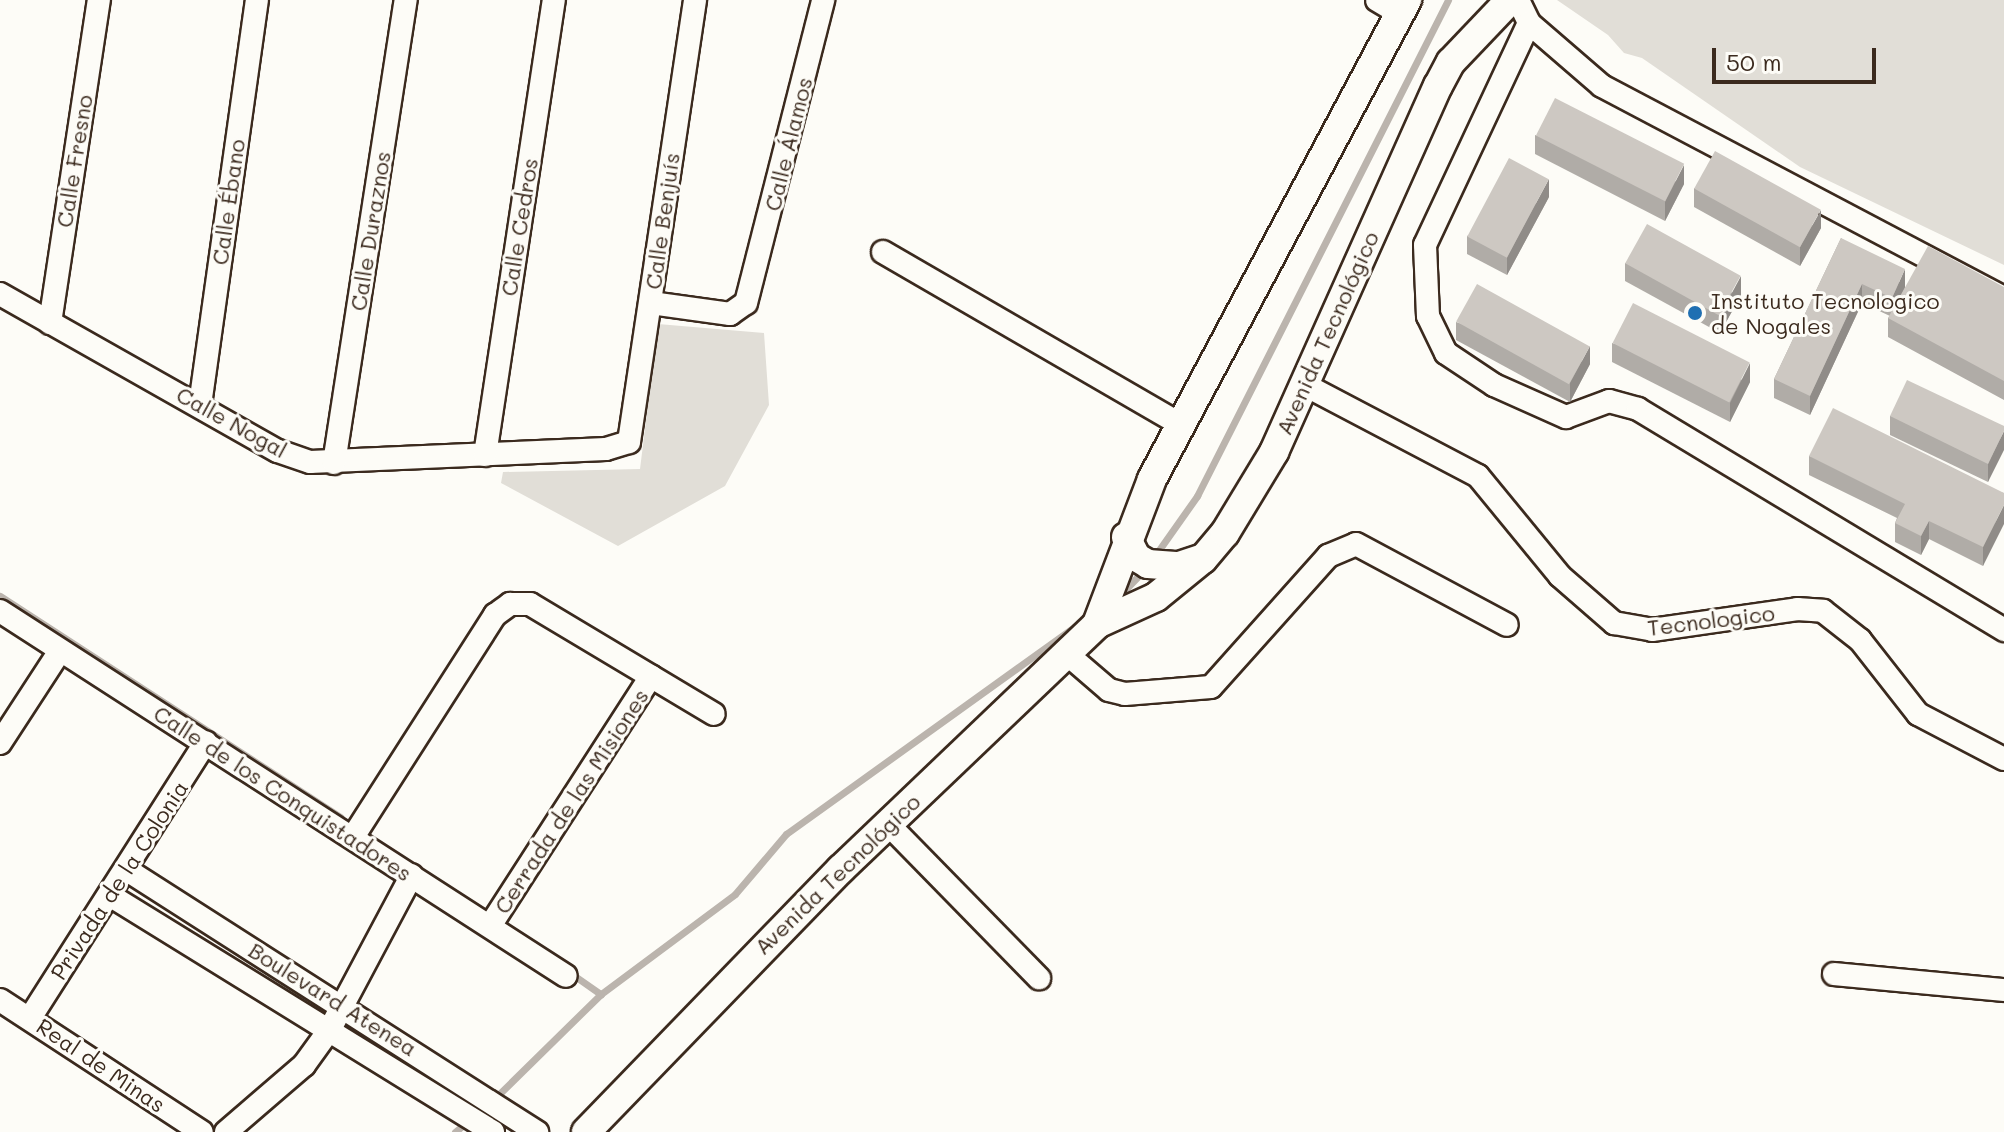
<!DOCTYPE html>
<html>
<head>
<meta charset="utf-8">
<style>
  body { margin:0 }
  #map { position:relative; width:2004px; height:1132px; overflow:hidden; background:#fdfcf7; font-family:Mali,sans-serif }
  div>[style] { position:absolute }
  .green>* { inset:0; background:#e1ded7 }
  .stream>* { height:7px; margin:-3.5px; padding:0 3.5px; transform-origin:3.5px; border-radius:3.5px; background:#bbb4ad }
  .roads { filter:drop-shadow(2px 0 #3b2a1e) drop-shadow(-2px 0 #3b2a1e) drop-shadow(0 2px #3b2a1e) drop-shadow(0 -2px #3b2a1e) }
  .minor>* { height:22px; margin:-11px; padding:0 11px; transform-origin:11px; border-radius:11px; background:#fdfcf7 }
  .major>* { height:28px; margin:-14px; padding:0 14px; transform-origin:14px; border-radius:14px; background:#fdfcf7 }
  .wall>* { inset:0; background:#b0aca7 }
  .shaded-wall>* { inset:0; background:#908c88 }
  .building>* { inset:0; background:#cdc8c2; transform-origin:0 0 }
  .dots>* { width:22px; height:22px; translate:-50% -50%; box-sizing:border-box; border:4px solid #fdfcf7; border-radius:50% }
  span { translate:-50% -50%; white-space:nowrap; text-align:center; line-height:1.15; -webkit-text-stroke:6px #fdfcf7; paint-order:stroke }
  .street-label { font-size:22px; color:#3b2a1e }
  .poi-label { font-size:22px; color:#3b2a1e }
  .left { translate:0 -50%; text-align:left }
  .scale { position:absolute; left:1712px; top:48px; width:164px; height:36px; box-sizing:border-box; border:4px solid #3b2a1e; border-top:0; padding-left:10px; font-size:24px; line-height:28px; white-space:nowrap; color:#3b2a1e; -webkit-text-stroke:6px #fdfcf7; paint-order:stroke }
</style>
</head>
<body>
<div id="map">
  <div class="green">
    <div style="clip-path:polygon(1557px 0,2004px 0,2004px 265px,1800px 167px,1642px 58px,1624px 53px,1608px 35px)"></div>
    <div style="clip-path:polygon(658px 324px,764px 333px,769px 405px,725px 486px,618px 546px,501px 483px,503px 472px,640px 469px)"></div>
  </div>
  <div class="stream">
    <div style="left:1154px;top:557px;width:75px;rotate:-54.8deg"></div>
    <div style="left:1197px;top:496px;width:556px;rotate:-63.16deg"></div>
    <div style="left:0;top:596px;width:406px;rotate:33deg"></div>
    <div style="left:1117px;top:598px;width:39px;rotate:-46deg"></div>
    <div style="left:569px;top:972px;width:39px;rotate:35deg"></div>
    <div style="left:493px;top:1100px;width:151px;rotate:-44.5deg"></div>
    <div style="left:601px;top:994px;width:167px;rotate:-36.7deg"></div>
    <div style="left:735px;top:894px;width:79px;rotate:-49.6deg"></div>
    <div style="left:786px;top:834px;width:362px;rotate:-35.7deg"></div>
    <div style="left:455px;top:1132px;width:17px;rotate:-40deg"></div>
  </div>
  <div class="roads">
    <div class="minor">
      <div style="left:1377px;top:0;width:23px;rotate:31deg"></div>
      <div style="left:1518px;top:0;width:25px;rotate:64deg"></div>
      <div style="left:1529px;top:23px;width:96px;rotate:40.8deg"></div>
      <div style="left:1602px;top:86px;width:454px;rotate:27.8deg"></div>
      <div style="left:1529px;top:23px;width:245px;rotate:115.1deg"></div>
      <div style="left:1425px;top:245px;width:71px;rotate:87.6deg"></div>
      <div style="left:1428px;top:316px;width:41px;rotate:64.1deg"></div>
      <div style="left:1446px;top:353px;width:58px;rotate:33.7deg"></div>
      <div style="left:1494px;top:385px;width:79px;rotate:24deg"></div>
      <div style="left:1566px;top:417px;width:46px;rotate:-20.4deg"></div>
      <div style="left:1609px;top:401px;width:30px;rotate:15deg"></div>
      <div style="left:1638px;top:409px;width:428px;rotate:31.1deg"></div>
      <div style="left:883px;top:252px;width:345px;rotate:30.1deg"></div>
      <div style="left:0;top:294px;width:319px;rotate:29.5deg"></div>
      <div style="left:278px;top:451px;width:34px;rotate:19deg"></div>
      <div style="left:310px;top:462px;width:296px;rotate:-2.5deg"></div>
      <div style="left:606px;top:449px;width:24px;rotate:-17deg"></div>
      <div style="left:629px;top:442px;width:447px;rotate:-81.5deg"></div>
      <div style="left:651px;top:303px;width:80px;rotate:7.9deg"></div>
      <div style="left:730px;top:314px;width:19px;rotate:-35deg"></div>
      <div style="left:746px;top:303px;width:313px;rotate:-75.7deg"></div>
      <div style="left:50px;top:323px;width:327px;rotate:-81.4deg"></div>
      <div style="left:1305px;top:385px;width:195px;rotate:27.7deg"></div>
      <div style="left:1478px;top:476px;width:129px;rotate:50.6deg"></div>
      <div style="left:1560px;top:576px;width:72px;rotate:41deg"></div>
      <div style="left:1614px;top:623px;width:39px;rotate:10deg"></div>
      <div style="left:1652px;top:630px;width:147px;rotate:-8.2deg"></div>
      <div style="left:1797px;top:609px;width:26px;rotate:4deg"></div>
      <div style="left:1823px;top:611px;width:47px;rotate:38.1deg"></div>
      <div style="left:1860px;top:640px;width:94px;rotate:51.9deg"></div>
      <div style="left:1918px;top:714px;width:97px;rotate:27.6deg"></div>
      <div style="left:200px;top:405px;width:409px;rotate:-82deg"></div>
      <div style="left:485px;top:455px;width:460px;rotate:-81.4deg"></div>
      <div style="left:334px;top:463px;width:469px;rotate:-81.2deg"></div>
      <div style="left:0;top:611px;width:673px;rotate:32.82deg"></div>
      <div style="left:1067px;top:654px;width:55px;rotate:40.6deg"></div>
      <div style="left:1109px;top:690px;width:16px;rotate:14deg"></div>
      <div style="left:1125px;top:694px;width:86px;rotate:-4.7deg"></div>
      <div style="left:1211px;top:687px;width:176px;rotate:-48.2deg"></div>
      <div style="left:1328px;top:556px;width:30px;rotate:-23deg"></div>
      <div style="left:1356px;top:544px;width:171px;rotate:28.2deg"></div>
      <div style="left:0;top:743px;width:110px;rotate:-56.9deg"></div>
      <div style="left:888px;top:824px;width:216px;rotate:45.6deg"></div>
      <div style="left:353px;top:837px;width:264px;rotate:-57.4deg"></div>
      <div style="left:495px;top:615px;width:19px;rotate:-36deg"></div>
      <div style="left:510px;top:604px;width:20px"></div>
      <div style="left:530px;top:604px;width:214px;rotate:30.9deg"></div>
      <div style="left:127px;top:870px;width:487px;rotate:32.6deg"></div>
      <div style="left:111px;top:896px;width:449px;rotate:31.7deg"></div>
      <div style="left:490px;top:926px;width:297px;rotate:-57.2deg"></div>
      <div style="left:1834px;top:974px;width:171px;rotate:5.4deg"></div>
      <div style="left:0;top:1000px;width:241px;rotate:33.2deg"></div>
      <div style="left:30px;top:1018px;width:327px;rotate:-57.5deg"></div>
      <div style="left:226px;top:1132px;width:103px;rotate:-40.7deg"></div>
      <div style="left:304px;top:1065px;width:44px;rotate:-54.2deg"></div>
      <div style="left:330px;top:1029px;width:174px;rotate:-62deg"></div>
    </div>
    <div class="major">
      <div style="left:1126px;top:537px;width:22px;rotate:63deg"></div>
      <div style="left:1136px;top:557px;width:14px;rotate:30deg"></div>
      <div style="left:1148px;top:564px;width:31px;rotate:4deg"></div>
      <div style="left:1179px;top:566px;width:23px;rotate:-18deg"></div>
      <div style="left:1097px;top:624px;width:155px;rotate:-69.2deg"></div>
      <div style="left:1152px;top:479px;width:543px;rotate:-61.97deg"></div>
      <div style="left:586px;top:1132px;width:366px;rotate:-45.9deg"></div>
      <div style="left:841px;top:869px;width:354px;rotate:-43.7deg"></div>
      <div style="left:1097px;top:624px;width:65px;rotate:-24.6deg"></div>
      <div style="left:1156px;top:597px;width:60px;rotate:-39deg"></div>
      <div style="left:1203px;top:559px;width:34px;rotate:-50deg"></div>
      <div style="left:1225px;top:533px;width:95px;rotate:-58.8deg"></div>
      <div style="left:1274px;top:452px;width:401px;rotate:-65.9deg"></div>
      <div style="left:1438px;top:86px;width:27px;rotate:-62deg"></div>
      <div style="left:1451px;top:62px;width:86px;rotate:-46.4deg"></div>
    </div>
  </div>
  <div class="wall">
    <div style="clip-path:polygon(1535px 135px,1684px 184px,1665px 221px,1535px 154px)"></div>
    <div style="clip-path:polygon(1694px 188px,1821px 228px,1800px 266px,1694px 207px)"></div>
    <div style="clip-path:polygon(1549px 197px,1507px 275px,1467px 254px,1467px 236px)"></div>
    <div style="clip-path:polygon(1841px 238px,1905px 287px,2004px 287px,2004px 400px,1888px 337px,1888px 318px,1890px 316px,1862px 303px,1810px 415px,1774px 398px,1774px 379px)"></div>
    <div style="clip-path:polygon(1625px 263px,1741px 295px,1720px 333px,1625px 281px)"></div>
    <div style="clip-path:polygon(1456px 322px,1590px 364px,1570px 402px,1456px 340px)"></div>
    <div style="clip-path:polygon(1612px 343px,1750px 382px,1730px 422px,1612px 362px)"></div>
    <div style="clip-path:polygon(1890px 416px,2004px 426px,1988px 482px,1890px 435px)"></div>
    <div style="clip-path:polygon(1809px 456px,2004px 493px,1983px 566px,1929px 539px,1921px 555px,1895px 542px,1895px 523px,1897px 518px,1809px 475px)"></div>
  </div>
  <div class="shaded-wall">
    <div style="clip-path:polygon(1684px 165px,1684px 184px,1665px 221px,1665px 202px)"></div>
    <div style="clip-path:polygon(1549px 179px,1549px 197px,1507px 275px,1507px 257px)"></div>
    <div style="clip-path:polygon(1821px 210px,1821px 228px,1800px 266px,1800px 247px)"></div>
    <div style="clip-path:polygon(1905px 269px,1905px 287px,1892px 316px,1892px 298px)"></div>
    <div style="clip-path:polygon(1741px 276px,1741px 295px,1720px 333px,1720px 315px)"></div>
    <div style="clip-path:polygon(1862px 284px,1862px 303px,1810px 415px,1810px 396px)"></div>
    <div style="clip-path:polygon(1590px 346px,1590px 364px,1570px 402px,1570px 383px)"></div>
    <div style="clip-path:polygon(1750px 363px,1750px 382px,1730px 422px,1730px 403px)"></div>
    <div style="clip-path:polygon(2004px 431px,2004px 450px,1988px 482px,1988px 464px)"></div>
    <div style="clip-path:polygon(2004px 505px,2004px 524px,1983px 566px,1983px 547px)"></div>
    <div style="clip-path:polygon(1929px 521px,1929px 539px,1921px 555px,1921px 536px)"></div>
  </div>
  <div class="building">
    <div style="left:1555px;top:98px;width:145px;height:42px;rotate:27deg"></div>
    <div style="left:1715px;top:151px;width:121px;height:43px;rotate:29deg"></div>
    <div style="left:1509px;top:158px;width:45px;height:89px;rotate:28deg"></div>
    <div style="left:1647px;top:224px;width:107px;height:45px;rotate:29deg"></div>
    <div style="clip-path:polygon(1841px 238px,1905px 269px,1892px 298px,1862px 284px,1810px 396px,1774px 379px)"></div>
    <div style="clip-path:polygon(1928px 246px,2004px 287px,2004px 381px,1888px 318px)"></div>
    <div style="left:1477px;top:284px;width:129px;height:43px;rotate:29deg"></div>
    <div style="left:1633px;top:303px;width:131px;height:45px;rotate:27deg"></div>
    <div style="clip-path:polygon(1907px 380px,2004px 426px,2004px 431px,1988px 464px,1890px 416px)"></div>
    <div style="clip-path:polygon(1833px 408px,2004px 493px,2004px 505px,1983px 547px,1929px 521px,1921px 536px,1895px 523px,1905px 504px,1809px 456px)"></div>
  </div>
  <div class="dots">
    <div style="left:1695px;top:313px;background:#1f6fb2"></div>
  </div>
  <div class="street-label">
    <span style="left:788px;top:144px;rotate:-76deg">Calle Álamos</span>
    <span style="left:74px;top:161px;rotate:-81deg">Calle Fresno</span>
    <span style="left:228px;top:202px;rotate:-82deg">Calle Ébano</span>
    <span style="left:662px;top:221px;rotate:-82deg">Calle Benjuís</span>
    <span style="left:519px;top:227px;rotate:-81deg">Calle Cedros</span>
    <span style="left:370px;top:231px;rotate:-81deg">Calle Duraznos</span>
    <span style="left:1327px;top:333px;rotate:-66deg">Avenida Tecnológico</span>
    <span style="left:232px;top:422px;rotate:29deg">Calle Nogal</span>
    <span style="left:1711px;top:620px;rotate:-7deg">Tecnologico</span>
    <span style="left:283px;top:793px;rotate:33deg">Calle de los Conquistadores</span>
    <span style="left:571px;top:801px;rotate:-57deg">Cerrada de las Misiones</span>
    <span style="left:837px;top:874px;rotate:-44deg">Avenida Tecnológico</span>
    <span style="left:119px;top:880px;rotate:-57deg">Privada de la Colonia</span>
    <span style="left:333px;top:999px;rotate:32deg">Boulevard Atenea</span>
    <span style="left:101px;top:1065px;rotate:34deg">Real de Minas</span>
  </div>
  <div class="poi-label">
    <span class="left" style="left:1711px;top:313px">Instituto Tecnologico<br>de Nogales</span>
  </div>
  <div class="scale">50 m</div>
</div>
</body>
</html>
